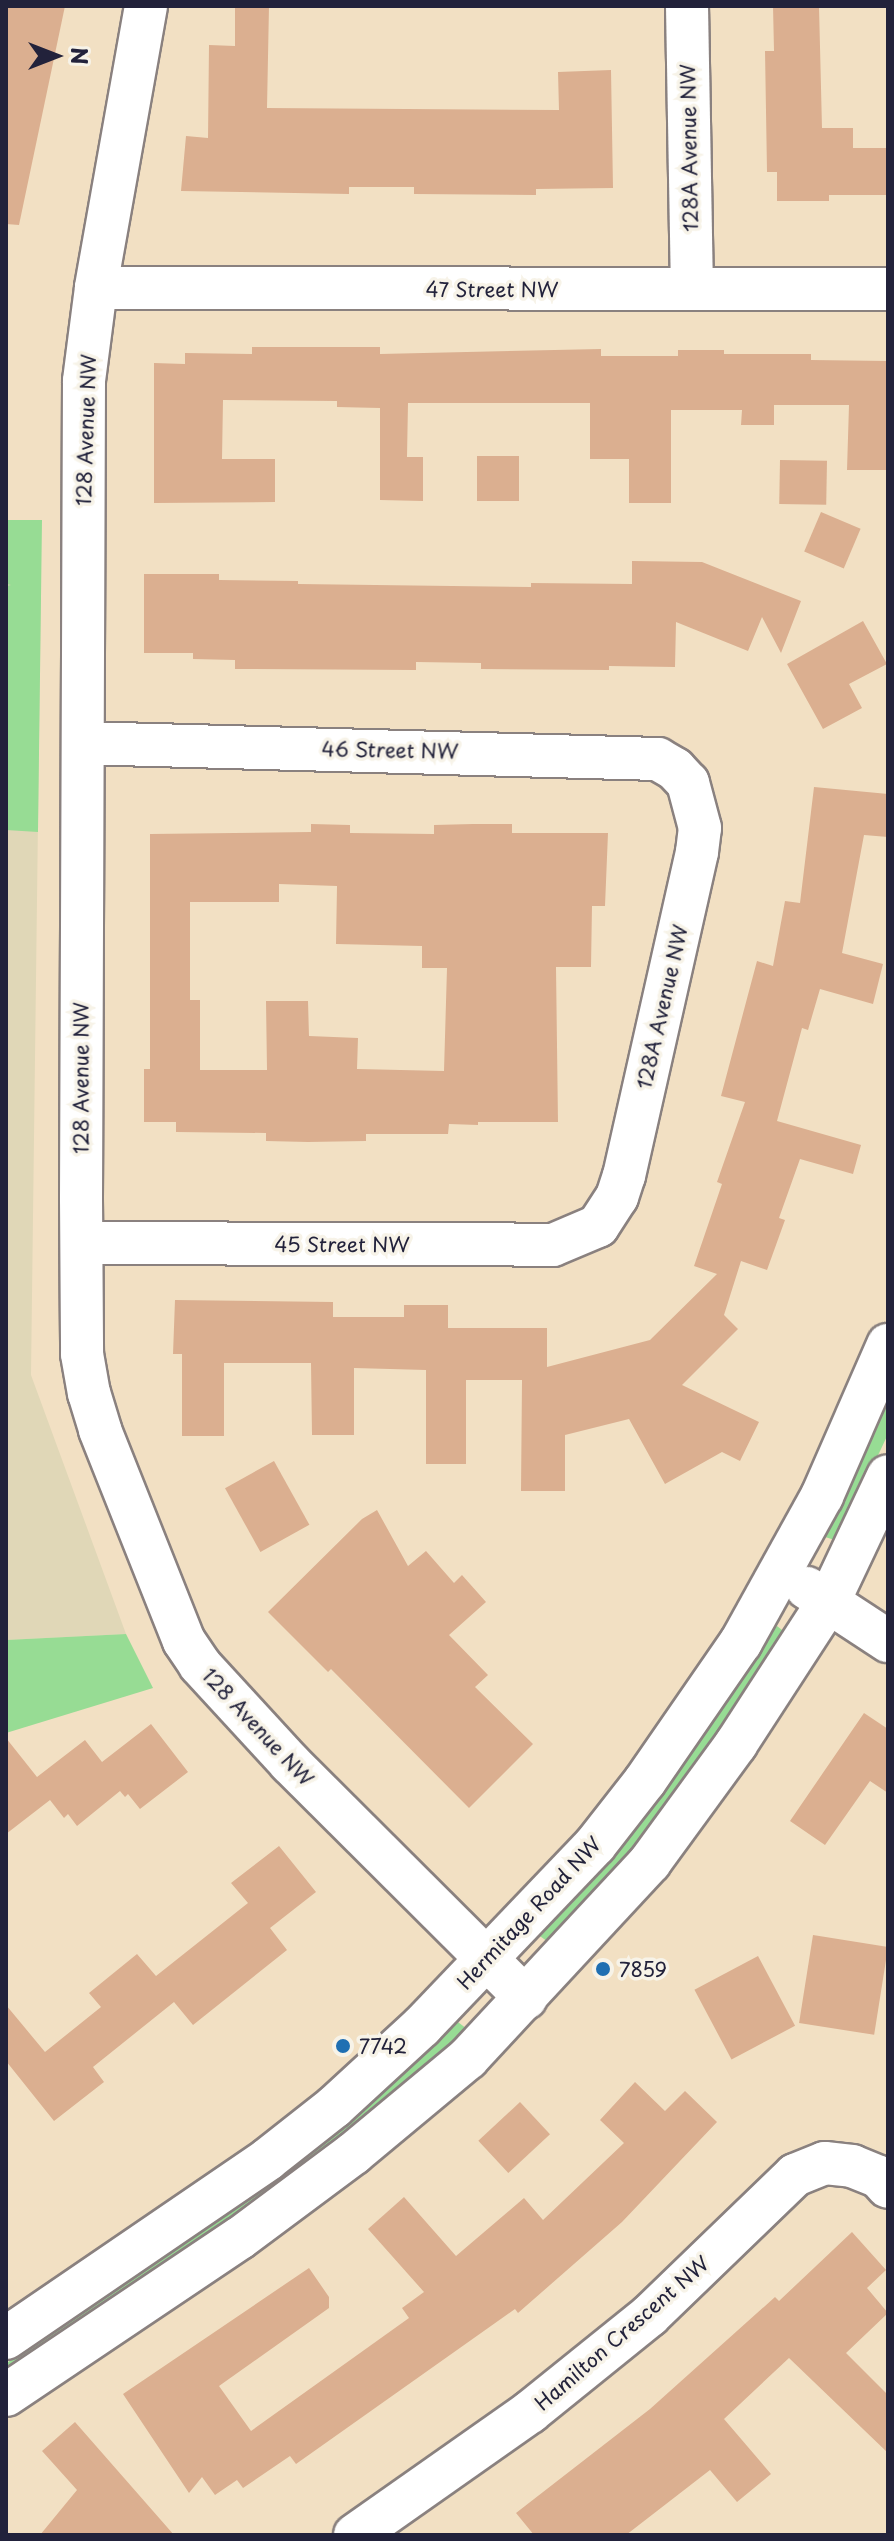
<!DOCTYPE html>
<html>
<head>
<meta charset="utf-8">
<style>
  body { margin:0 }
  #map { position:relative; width:894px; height:2541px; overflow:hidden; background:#f2e0c3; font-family:"Playpen Sans",sans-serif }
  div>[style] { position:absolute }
  .built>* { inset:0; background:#e0d7b7 }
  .green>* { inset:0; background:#97dc94 }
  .building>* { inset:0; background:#dbaf90; transform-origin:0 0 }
  .roads { filter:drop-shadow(2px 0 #8a817f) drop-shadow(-2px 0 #8a817f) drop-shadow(0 2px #8a817f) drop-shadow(0 -2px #8a817f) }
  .minor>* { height:42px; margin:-21px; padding:0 21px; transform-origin:21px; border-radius:21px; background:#fff }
  .dots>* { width:22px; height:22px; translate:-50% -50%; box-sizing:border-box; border:4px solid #f7f3e8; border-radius:50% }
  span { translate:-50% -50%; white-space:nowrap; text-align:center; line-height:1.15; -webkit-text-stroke:7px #f7f3e8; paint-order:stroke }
  .street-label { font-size:20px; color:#22223b }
  .poi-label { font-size:20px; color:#22223b }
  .left { translate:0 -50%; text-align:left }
  .frame { position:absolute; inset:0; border:8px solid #22223b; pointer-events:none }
  .north { position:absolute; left:16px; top:16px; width:80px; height:80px; -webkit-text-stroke:6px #f7f3e8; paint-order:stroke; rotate:90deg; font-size:22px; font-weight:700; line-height:32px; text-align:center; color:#22223b }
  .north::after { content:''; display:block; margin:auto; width:28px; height:36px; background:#22223b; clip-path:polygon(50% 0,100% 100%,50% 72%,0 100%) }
</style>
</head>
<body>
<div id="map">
  <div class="built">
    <div style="clip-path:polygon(6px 584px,41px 584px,31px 1375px,126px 1634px,6px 1640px)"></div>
  </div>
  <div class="green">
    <div style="clip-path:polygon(6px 520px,42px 520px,38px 832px,6px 830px,6px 586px,11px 585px,6px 584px)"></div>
    <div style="clip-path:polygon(888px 1380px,888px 1434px,838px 1541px,825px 1537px,827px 1518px)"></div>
    <div style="clip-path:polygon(777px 1626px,787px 1634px,676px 1799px,551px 1944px,537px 1934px,760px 1640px)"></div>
    <div style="clip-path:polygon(126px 1634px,153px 1688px,6px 1733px,6px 1640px)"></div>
    <div style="clip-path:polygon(454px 2019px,467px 2029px,462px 2038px,347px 2138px,14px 2373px,7px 2363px)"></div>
  </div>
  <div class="building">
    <div style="clip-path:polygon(6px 6px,65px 6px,19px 225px,6px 224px)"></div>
    <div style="clip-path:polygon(235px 6px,269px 6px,267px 108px,559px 110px,558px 72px,611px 70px,613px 188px,536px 189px,536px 195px,414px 194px,414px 187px,349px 187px,349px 194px,181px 191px,186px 136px,208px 138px,209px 45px,235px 46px)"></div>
    <div style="clip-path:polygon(773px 6px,819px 6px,822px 128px,853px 128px,853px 148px,888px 148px,888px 195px,829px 195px,829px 201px,777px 201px,777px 172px,767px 172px,765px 51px,774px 51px)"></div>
    <div style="clip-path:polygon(252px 347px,380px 347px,380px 354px,601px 349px,601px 356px,678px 356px,678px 350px,724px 350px,724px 354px,811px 354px,811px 360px,888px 361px,888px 470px,847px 470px,849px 405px,774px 405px,774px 425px,741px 425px,742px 410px,671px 410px,671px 503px,629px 503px,629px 459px,590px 459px,590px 403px,408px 403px,407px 457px,423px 457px,423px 501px,380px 500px,380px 408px,337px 407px,337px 401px,223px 400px,222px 459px,275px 459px,275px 502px,154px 503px,154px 363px,185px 364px,185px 353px,252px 354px)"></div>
    <div style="left:477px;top:456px;width:42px;height:45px"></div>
    <div style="left:780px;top:460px;width:47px;height:44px;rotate:1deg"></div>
    <div style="left:821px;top:512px;width:43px;height:43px;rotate:23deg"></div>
    <div style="clip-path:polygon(632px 561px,702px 562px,801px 601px,781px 653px,762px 617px,748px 651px,676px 622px,675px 667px,609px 666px,609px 670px,481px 669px,481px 663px,416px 662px,416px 670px,235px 669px,235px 660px,193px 659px,193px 653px,144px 653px,144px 574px,219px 574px,219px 580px,298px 581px,298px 584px,531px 587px,531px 583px,632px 584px)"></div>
    <div style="clip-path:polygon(863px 621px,887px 664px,849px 684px,862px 708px,823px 729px,787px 664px)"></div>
    <div style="clip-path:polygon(814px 787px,888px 794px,888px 837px,864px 835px,842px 953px,883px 964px,873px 1004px,820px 989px,808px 1030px,802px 1028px,777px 1121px,861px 1145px,853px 1174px,800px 1159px,779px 1218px,785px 1220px,767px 1270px,741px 1261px,724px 1315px,738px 1329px,682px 1385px,759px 1422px,740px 1461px,722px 1452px,665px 1484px,629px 1419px,565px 1435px,565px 1491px,521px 1491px,522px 1380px,466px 1380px,466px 1464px,426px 1464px,426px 1370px,354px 1368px,354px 1435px,312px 1435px,311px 1363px,224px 1363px,224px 1436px,182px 1436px,182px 1354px,173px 1354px,175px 1300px,333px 1302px,333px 1317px,404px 1317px,404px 1305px,448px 1305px,448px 1328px,547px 1328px,547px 1367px,650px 1340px,717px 1274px,694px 1266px,722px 1184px,717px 1182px,745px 1102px,721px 1096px,757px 961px,773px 966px,785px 901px,800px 903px)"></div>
    <div style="clip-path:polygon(evenodd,311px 824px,350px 825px,350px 833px,434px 834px,434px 825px,473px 824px,512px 824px,512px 833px,608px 833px,605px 906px,592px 906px,591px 967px,556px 967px,558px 1122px,478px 1122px,478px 1125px,449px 1124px,448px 1134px,366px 1134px,366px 1141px,308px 1142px,266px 1141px,266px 1133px,176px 1132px,176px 1122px,144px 1122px,144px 1069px,150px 1069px,150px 834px,311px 832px,311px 824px,279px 884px,337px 886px,336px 944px,422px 946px,422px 968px,447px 968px,444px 1071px,357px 1069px,358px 1038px,309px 1036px,308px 1001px,266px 1001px,267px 1070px,200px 1070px,200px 1000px,190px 1000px,190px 902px,279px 902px,279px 884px)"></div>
    <div style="left:274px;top:1461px;width:73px;height:56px;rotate:61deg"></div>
    <div style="clip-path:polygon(377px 1510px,408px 1566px,426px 1551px,454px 1583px,462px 1575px,486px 1602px,449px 1635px,488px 1675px,475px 1687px,533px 1744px,469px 1808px,331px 1669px,328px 1672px,268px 1612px,362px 1519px)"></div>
    <div style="clip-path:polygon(864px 1713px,888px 1729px,888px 1793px,870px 1781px,825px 1845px,790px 1821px)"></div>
    <div style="clip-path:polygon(151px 1724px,188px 1772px,140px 1809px,128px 1794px,125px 1797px,120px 1791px,77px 1826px,68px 1814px,64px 1818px,50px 1800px,6px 1834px,6px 1738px,37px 1777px,85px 1740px,102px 1762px)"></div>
    <div style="clip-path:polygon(279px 1846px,316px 1892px,270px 1928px,287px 1950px,193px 2025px,174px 2002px,93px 2067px,104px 2082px,54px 2121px,6px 2061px,6px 2005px,45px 2052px,101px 2007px,89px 1993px,137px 1954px,156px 1976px,248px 1903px,231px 1883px)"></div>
    <div style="left:813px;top:1935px;width:76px;height:89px;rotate:9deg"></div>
    <div style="left:758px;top:1956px;width:79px;height:72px;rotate:62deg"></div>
    <div style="clip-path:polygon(635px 2082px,665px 2111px,685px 2091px,717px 2122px,622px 2222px,518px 2313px,515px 2309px,296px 2464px,290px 2456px,243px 2488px,237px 2480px,215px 2495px,202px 2477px,189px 2493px,123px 2394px,309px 2268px,329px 2297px,329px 2308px,219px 2386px,251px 2431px,409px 2318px,402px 2308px,424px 2292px,368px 2229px,404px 2197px,456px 2256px,524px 2198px,543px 2220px,624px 2143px,600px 2120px)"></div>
    <div style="left:520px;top:2102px;width:44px;height:57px;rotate:47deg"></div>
    <div style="clip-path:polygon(852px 2232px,886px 2270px,867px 2288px,888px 2313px,846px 2353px,888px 2395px,888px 2453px,789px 2358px,724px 2419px,771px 2474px,737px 2502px,710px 2470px,626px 2535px,534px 2535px,516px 2513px,650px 2409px,775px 2297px,779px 2301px)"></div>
    <div style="clip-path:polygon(75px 2422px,174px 2535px,40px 2535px,77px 2490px,42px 2451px)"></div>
  </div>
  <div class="roads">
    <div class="minor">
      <div style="left:146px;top:6px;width:286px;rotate:100.1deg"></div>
      <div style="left:96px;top:288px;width:94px;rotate:97.4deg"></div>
      <div style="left:84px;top:381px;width:818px;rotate:90.21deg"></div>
      <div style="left:81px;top:1199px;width:155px;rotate:89.6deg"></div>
      <div style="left:82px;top:1354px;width:40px;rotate:80deg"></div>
      <div style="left:89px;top:1393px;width:39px;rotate:73deg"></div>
      <div style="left:100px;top:1430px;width:227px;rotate:68.3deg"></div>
      <div style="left:184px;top:1641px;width:29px;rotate:56deg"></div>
      <div style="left:200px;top:1665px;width:133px;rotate:47.4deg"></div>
      <div style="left:290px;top:1763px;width:333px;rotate:44.9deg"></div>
      <div style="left:687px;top:6px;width:283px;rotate:89deg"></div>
      <div style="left:96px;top:288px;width:792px;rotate:0.07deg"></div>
      <div style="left:82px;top:1243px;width:471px;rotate:0.2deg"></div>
      <div style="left:553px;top:1245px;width:49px;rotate:-22.9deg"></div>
      <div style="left:598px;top:1226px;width:35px;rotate:-57deg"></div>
      <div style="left:617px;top:1197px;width:22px;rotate:-72deg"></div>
      <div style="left:624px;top:1176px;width:332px;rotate:-77.3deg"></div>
      <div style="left:697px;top:852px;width:24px;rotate:-83deg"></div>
      <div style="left:700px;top:828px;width:47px;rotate:-104.9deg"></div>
      <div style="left:688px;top:783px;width:19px;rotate:-133deg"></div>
      <div style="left:675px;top:769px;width:20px;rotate:-150deg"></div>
      <div style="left:658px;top:759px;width:575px;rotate:-178.41deg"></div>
      <div style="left:807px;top:1588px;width:97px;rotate:33.2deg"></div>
      <div style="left:6px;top:2338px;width:317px;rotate:-34.3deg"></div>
      <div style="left:268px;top:2159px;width:84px;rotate:-38.2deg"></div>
      <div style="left:334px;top:2107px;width:120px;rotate:-42.6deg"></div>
      <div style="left:422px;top:2026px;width:250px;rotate:-46.3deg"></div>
      <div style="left:595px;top:1845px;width:81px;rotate:-52deg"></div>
      <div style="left:645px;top:1781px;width:169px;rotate:-55.4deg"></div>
      <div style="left:741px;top:1642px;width:167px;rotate:-61deg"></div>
      <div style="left:822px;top:1496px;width:165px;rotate:-66.4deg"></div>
      <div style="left:6px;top:2395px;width:282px;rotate:-33.9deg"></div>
      <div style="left:240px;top:2238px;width:142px;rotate:-36.7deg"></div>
      <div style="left:354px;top:2153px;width:148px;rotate:-39.8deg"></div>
      <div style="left:468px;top:2058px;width:267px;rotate:-47.1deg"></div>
      <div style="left:650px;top:1862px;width:146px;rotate:-53.9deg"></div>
      <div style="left:736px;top:1744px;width:171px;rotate:-57deg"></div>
      <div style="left:829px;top:1601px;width:138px;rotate:-64.7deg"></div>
      <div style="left:355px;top:2535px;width:214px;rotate:-35.1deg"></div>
      <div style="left:530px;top:2412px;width:153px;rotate:-38.9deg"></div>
      <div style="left:649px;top:2316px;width:203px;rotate:-44deg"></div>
      <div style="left:795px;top:2175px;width:32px;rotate:-22deg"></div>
      <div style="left:825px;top:2163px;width:27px;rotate:6deg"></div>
      <div style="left:852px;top:2166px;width:29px;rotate:22deg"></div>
      <div style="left:879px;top:2177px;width:13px;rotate:48deg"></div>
    </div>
  </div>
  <div class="dots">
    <div style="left:603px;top:1969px;background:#1f6fb2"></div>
    <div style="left:343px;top:2046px;background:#1f6fb2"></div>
  </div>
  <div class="street-label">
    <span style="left:689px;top:148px;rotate:-91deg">128A Avenue NW</span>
    <span style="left:492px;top:289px">47 Street NW</span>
    <span style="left:86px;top:430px;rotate:-88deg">128 Avenue NW</span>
    <span style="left:390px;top:750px;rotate:1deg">46 Street NW</span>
    <span style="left:662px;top:1007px;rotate:-77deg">128A Avenue NW</span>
    <span style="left:81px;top:1078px;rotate:-90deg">128 Avenue NW</span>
    <span style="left:342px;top:1244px">45 Street NW</span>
    <span style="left:258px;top:1727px;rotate:47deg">128 Avenue NW</span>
    <span style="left:529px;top:1913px;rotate:-47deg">Hermitage Road NW</span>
    <span style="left:622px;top:2333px;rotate:-41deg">Hamilton Crescent NW</span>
  </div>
  <div class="poi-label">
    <span class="left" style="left:619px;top:1969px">7859</span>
    <span class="left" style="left:359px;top:2046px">7742</span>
  </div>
  <div class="frame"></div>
  <div class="north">N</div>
</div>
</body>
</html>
